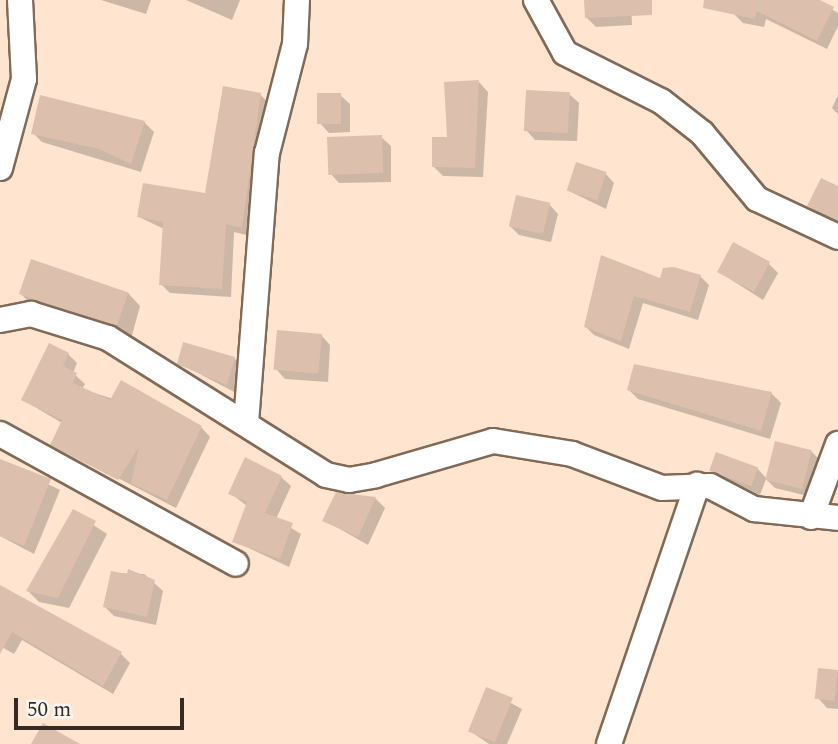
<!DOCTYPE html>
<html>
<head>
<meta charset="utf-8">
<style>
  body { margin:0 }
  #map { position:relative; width:838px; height:744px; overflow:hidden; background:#ffe4cf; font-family:Spectral,serif }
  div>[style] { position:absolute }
  .shadow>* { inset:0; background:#0003 }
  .building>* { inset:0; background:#ddbfad; transform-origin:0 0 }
  .roads { filter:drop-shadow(2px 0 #816a57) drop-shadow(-2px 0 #816a57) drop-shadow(0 2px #816a57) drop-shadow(0 -2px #816a57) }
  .street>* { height:24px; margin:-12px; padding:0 12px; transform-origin:12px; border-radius:12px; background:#fff }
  span { translate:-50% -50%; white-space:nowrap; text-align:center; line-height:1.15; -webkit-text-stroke:5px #fbf6f1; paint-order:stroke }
  .scale { position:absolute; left:14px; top:698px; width:170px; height:32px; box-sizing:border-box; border:4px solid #352b23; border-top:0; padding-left:9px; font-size:21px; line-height:24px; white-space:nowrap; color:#352b23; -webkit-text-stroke:5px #fbf6f1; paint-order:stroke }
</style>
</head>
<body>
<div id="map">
  <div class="shadow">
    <div style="clip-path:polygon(101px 0,151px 0,146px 14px)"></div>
    <div style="clip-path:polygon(186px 0,240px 0,232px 20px)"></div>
    <div style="clip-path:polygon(586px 0,631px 0,632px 25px,596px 27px,586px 17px)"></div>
    <div style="clip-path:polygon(737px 0,816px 0,838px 13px,838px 26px,827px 49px,766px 19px,764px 27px,743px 23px,734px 14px)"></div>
    <div style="clip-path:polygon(479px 82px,488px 92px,483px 177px,443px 176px,434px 167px)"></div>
    <div style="clip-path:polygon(260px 94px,269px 104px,251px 236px,234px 232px,231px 297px,170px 293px,161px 284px,164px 229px,139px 217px,206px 195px)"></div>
    <div style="clip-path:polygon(569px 94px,579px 103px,577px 141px,535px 140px,526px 130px)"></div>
    <div style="clip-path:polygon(340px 95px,350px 104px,350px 132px,329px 133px,320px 123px)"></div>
    <div style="clip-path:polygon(838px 95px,838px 114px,832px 108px)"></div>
    <div style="clip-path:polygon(144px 122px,154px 132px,141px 172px,42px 142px,33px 133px)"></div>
    <div style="clip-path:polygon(381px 137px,391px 146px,391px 182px,339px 183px,330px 173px)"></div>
    <div style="clip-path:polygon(605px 173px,614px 183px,606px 209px,569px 191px)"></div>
    <div style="clip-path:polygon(838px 188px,838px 227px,809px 206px)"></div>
    <div style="clip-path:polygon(549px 204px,558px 214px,551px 242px,519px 235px,510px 226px)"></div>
    <div style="clip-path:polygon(602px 257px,661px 280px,700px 276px,709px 285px,698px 320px,643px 303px,629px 349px,594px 335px,585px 326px)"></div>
    <div style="clip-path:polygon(769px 264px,778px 273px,763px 300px,719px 272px)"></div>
    <div style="clip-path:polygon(20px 293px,128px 293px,140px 306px,131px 339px,33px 306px)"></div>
    <div style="clip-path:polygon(321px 335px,330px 345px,328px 382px,285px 379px,276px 369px)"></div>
    <div style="clip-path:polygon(68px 354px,77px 363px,73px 373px,85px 384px,82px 389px,201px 427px,210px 437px,176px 508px,52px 444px,62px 423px,23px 400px)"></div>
    <div style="clip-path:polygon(234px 358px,243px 368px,236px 393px,179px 363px)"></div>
    <div style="clip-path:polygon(629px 390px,771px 393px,781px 403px,770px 439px,638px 399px)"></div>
    <div style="clip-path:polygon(776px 443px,812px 452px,821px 461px,812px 497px,775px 488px,766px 479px,760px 495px,711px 471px,757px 468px,766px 478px)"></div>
    <div style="clip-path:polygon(0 461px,60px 490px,34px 554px,0 536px)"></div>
    <div style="clip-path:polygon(281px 477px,291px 486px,276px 519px,301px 534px,289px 567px,234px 541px,247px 506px,230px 493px)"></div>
    <div style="clip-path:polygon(337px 494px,376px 499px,385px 508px,368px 545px,324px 520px)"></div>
    <div style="clip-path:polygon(74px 512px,107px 534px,69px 608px,39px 602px,28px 591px)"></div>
    <div style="clip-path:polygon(113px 573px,144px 574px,163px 591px,156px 625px,114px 616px,105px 607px)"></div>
    <div style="clip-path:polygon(5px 590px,121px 654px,130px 663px,113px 694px,22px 640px,14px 654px,0 646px)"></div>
    <div style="clip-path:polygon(838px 672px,838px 709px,827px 708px,818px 698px)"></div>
    <div style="clip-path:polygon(487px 690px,522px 709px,507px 744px,489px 744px,470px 731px)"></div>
  </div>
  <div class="building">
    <div style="clip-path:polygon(584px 0,652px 0,652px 15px,585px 18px)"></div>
    <div style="clip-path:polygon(704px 0,820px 0,834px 7px,817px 41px,757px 11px,755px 19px,703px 8px)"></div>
    <div style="clip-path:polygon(479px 80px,475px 168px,432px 167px,432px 137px,447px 137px,444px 82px)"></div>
    <div style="clip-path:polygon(223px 86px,261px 93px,242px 228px,226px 224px,222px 289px,159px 285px,163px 222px,137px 217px,143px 183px,205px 193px)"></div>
    <div style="left:526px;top:90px;width:44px;height:41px;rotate:3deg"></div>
    <div style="left:341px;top:93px;width:31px;height:24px;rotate:90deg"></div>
    <div style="clip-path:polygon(40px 95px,145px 121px,131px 164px,99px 149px,31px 134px)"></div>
    <div style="left:382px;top:135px;width:38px;height:55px;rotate:88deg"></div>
    <div style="left:576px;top:162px;width:32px;height:30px;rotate:18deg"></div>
    <div style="clip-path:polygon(821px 178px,838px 186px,838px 221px,807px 206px)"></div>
    <div style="left:516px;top:195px;width:35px;height:32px;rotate:13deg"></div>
    <div style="left:733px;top:242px;width:42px;height:34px;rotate:28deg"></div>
    <div style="clip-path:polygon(601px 255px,660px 278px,663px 268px,674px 267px,701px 275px,690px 312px,634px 296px,621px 341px,584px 327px)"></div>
    <div style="left:31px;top:259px;width:103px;height:37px;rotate:19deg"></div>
    <div style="left:277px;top:330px;width:45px;height:40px;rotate:5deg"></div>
    <div style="clip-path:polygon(183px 342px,235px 357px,227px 385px,177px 364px)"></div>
    <div style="clip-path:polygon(49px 343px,69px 353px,63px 366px,77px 373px,73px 383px,110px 400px,121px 380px,202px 426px,167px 500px,131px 483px,139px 447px,118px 480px,50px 445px,62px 420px,21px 400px)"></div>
    <div style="clip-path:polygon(634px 364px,772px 392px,761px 431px,627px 390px)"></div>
    <div style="left:775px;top:441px;width:38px;height:40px;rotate:14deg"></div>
    <div style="left:716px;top:452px;width:45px;height:20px;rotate:20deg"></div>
    <div style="clip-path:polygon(245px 457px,282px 476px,265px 513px,293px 523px,280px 559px,232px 542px,247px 502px,228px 494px)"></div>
    <div style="clip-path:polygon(0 459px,51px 479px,24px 546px,0 536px)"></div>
    <div style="clip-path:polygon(336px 492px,376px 497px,358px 537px,322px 521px)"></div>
    <div style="clip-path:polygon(73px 509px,96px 521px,58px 598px,26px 591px)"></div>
    <div style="clip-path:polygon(128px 569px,155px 580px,147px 617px,103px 607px,111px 571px,127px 574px)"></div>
    <div style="clip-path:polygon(0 585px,122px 652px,103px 686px,12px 632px,0 654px)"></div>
    <div style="left:818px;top:668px;width:20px;height:31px;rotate:6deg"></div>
    <div style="left:486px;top:687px;width:29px;height:48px;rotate:22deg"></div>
    <div style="clip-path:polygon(43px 723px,80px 744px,31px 744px)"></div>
  </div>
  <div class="roads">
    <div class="street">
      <div style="left:536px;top:0;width:60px;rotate:61.3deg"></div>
      <div style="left:565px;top:53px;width:107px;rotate:26.6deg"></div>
      <div style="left:661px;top:101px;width:52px;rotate:38deg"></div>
      <div style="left:702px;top:133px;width:86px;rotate:50.2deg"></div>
      <div style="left:757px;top:199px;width:89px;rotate:25.1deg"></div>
      <div style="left:0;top:168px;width:92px;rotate:-74.9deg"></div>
      <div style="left:24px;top:79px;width:79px;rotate:-92.9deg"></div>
      <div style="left:0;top:320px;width:32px;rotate:-11deg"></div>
      <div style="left:31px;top:314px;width:81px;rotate:17.3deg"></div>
      <div style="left:108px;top:338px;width:257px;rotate:32.1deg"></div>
      <div style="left:326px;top:475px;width:24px;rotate:12deg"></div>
      <div style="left:349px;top:480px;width:27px;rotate:-10deg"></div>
      <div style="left:376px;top:475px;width:122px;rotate:-16.2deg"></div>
      <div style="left:493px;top:441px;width:80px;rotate:9.3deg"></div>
      <div style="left:572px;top:454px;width:96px;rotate:20.7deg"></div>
      <div style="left:662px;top:488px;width:48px;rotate:-2.4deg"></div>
      <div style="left:710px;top:486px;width:50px;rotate:27.6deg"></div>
      <div style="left:754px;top:509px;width:84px;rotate:6.1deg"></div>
      <div style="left:246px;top:423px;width:271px;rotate:-85.6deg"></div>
      <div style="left:267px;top:153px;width:113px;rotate:-75.6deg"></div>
      <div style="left:295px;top:44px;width:44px;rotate:-87.4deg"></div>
      <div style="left:0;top:434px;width:269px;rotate:28.8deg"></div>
      <div style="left:811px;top:517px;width:78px;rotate:-69.7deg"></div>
      <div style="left:609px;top:744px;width:274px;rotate:-71.2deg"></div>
    </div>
  </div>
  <div class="scale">50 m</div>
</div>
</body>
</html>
